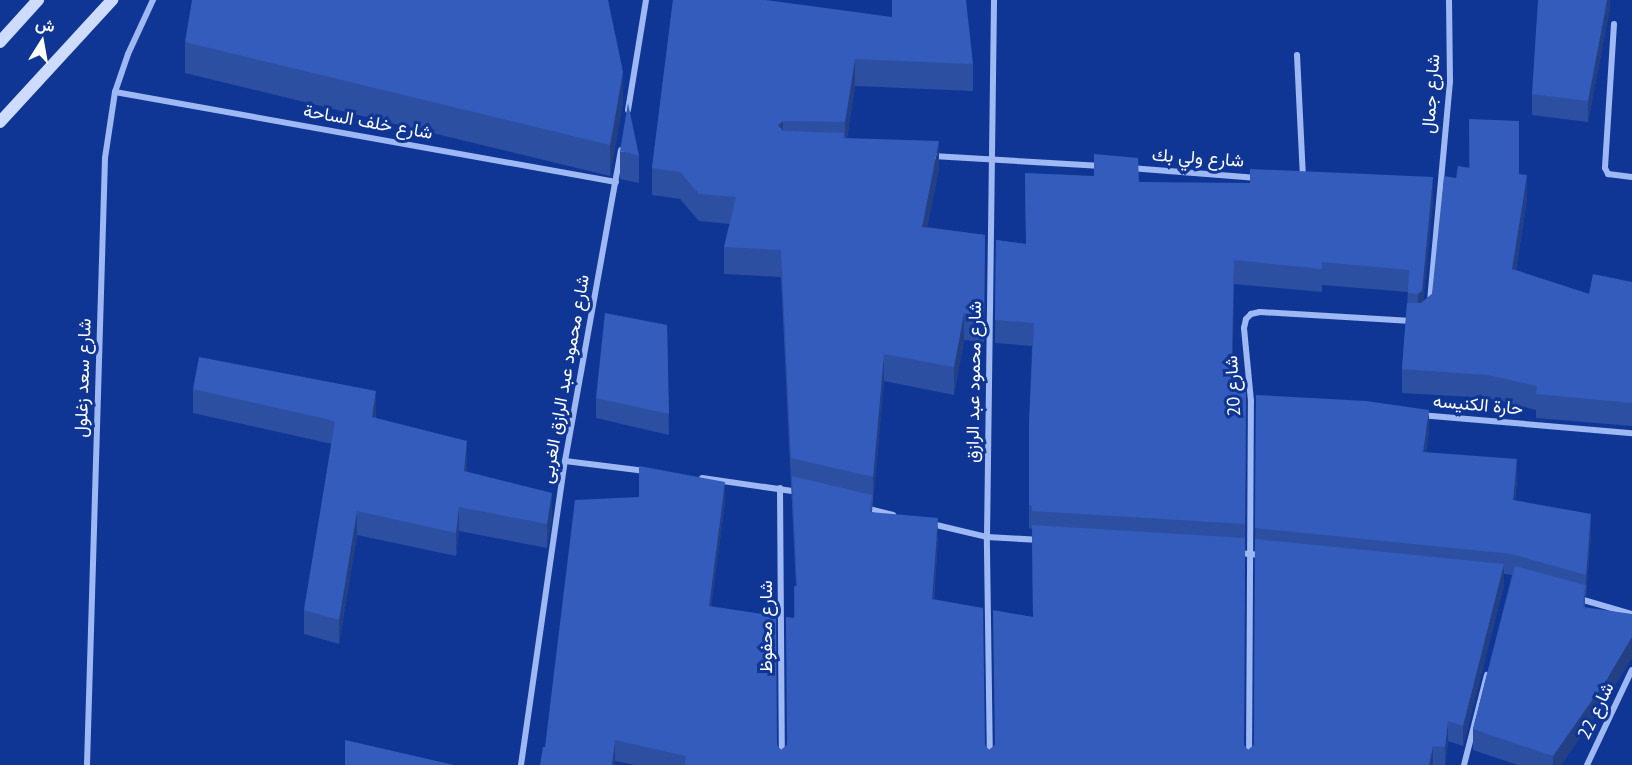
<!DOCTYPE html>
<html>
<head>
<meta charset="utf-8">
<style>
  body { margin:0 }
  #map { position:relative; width:1632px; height:765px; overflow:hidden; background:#103695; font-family:"PT Sans",Vazirmatn,sans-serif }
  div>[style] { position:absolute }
  .street>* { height:6px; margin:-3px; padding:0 3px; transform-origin:3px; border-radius:3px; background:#9eb8f4 }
  .secondary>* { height:12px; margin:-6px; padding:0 6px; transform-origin:6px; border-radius:6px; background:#cddbfd }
  .wall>* { inset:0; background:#2d4fa2 }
  .shaded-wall>* { inset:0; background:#244084 }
  .building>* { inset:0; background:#345cbc }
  span { translate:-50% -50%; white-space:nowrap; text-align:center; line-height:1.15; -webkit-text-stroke:6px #103695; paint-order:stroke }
  .street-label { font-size:18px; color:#fff }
  .north { position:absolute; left:12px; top:12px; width:60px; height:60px; -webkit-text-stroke:4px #103695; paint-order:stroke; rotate:11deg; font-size:16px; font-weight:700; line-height:24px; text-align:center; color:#fff }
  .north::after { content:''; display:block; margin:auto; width:21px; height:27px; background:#fff; clip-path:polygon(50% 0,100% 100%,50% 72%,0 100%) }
</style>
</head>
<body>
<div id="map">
  <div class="street">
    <div style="left:1614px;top:24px;width:144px;rotate:93.6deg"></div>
    <div style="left:1605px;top:168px;width:7px;rotate:63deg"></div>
    <div style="left:1608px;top:174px;width:24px;rotate:7deg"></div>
    <div style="left:1297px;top:55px;width:123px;rotate:87.2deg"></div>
    <div style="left:115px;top:92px;width:509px;rotate:10.18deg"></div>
    <div style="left:628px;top:110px;width:111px;rotate:-80.7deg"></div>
    <div style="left:933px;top:156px;width:169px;rotate:3.4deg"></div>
    <div style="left:1130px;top:168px;width:128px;rotate:4.5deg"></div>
    <div style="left:1430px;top:301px;width:220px;rotate:-84.8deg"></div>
    <div style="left:1450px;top:82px;width:82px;rotate:-90.7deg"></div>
    <div style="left:1420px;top:415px;width:213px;rotate:4.9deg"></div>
    <div style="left:565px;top:461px;width:81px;rotate:7.1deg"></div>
    <div style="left:702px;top:478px;width:98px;rotate:8.2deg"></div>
    <div style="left:780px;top:488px;width:277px;rotate:89.6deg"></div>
    <div style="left:865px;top:508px;width:29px;rotate:14deg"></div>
    <div style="left:932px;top:524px;width:57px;rotate:13.3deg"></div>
    <div style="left:987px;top:537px;width:53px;rotate:3.2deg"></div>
    <div style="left:1239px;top:553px;width:22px;rotate:5deg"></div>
    <div style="left:1580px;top:599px;width:54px;rotate:16.1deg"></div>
    <div style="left:87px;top:765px;width:607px;rotate:-88.3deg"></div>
    <div style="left:105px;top:158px;width:67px;rotate:-81.4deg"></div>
    <div style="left:115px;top:92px;width:40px;rotate:-71.1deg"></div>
    <div style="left:128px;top:54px;width:60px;rotate:-65.2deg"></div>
    <div style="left:521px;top:765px;width:307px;rotate:-81.8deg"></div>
    <div style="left:565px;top:461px;width:316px;rotate:-79.8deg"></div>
    <div style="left:990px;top:765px;width:228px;rotate:-90.8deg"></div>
    <div style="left:987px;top:537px;width:537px;rotate:-89.25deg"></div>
    <div style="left:1249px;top:765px;width:364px;rotate:-89.7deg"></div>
    <div style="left:1251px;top:401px;width:73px;rotate:-95.5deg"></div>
    <div style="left:1244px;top:328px;width:9px;rotate:-77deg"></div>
    <div style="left:1246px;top:319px;width:7px;rotate:-45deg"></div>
    <div style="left:1251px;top:314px;width:9px;rotate:-13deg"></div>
    <div style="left:1260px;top:312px;width:152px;rotate:3.4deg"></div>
    <div style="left:1464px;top:765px;width:93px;rotate:-75.7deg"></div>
    <div style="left:1587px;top:765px;width:105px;rotate:-64.7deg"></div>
  </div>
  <div class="secondary">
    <div style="left:0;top:42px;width:57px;rotate:-47.9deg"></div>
    <div style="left:0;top:122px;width:166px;rotate:-47.4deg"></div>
  </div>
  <div class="wall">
    <div style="clip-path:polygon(673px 0,973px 64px,973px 91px,855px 86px,847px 138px,939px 169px,927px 227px,985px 235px,984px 342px,964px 340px,954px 395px,884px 381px,872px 512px,938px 538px,934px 600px,985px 745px,989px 750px,995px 745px,1033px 617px,1032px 529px,1029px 528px,1029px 424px,1032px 346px,995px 343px,996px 240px,1026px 244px,1025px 173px,1139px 182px,1433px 200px,1423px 301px,1432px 294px,1456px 178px,1469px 167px,1469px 119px,1519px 174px,1527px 199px,1516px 270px,1589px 294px,1632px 282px,1632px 426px,1536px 418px,1536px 410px,1487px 398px,1402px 393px,1402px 369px,1408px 292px,1322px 285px,1322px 292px,1234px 284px,1232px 392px,1246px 392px,1244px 745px,1248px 750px,1254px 745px,1256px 395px,1429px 430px,1426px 452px,1517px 480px,1515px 501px,1591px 534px,1586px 596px,1585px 595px,1585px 608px,1607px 699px,1561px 765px,1518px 765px,1473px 750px,1473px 729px,1512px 575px,1504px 574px,1504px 585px,1463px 746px,1448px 741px,1445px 765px,635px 765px,615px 761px,615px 765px,540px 765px,545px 747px,725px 502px,711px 606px,777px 745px,781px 750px,787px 745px,794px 618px,794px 586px,796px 587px,781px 277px,724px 274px,724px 247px,730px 224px,699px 221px,680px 199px,652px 195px,652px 168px)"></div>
    <div style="clip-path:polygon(1610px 0,1610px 8px,1588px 122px,1532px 115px,1532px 94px)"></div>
    <div style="clip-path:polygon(185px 42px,623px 102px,610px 176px,185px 73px)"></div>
    <div style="clip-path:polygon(620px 151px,639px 156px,639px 183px,620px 179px)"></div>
    <div style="clip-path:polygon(667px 325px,669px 435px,596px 418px,596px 398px)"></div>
    <div style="clip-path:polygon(193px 389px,376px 414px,376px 418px,467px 465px,466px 472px,552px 517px,547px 548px,459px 531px,456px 556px,357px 535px,339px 644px,304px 634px,304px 610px,332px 444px,193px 413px)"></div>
  </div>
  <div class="shaded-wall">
    <div style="clip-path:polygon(1607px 0,1610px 0,1610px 8px,1588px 122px,1588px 101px)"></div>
    <div style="clip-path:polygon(855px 59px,855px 86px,845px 149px,845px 122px)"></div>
    <div style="clip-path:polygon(623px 72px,623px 102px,610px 176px,610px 145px)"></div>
    <div style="clip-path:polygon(783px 121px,783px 148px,778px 125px)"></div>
    <div style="clip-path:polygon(939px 141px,939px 169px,922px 254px,922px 227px)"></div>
    <div style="clip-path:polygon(1527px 175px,1527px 199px,1512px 293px,1512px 269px)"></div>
    <div style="clip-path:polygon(1433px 177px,1433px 200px,1422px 314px,1418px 317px,1418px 294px)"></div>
    <div style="clip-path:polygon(1234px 260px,1234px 284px,1231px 415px,1231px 392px)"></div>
    <div style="clip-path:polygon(964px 313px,964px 340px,954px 395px,954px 367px)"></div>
    <div style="clip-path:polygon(884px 354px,884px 381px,873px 505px,873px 477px)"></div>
    <div style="clip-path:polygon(376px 391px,376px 414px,372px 440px,372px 417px)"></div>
    <div style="clip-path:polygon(1429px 410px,1429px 430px,1423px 472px,1423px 452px)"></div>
    <div style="clip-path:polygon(467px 441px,467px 465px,464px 495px,464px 471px)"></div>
    <div style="clip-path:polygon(1517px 459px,1517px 480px,1513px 521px,1513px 500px)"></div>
    <div style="clip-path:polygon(725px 482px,725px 502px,709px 626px,709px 606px)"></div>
    <div style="clip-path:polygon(552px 493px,552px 517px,547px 548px,547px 524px)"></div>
    <div style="clip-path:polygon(459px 507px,459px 531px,456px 556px,456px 533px)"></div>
    <div style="clip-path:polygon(357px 511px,357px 535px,339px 644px,339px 620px)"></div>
    <div style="clip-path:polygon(1591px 514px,1591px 534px,1586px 596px,1586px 575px)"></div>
    <div style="clip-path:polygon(938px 518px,938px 538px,932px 620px,932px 599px)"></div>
    <div style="clip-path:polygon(1504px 564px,1504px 585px,1463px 746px,1463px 726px)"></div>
    <div style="clip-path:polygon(1632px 637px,1632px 658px,1607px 699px,1561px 765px,1553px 765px,1553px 756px)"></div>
    <div style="clip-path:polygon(1448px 721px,1448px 741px,1445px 765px,1445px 747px)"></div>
    <div style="clip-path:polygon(615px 740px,615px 765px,612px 765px)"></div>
    <div style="clip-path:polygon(1433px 746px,1433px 765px,1429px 765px)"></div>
  </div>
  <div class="building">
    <div style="clip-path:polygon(192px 0,608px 0,623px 72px,610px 145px,185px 42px)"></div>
    <div style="clip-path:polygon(673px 0,766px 0,892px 17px,892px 0,966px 0,973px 64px,855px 59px,845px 122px,783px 121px,778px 125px,783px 131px,844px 133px,843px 138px,939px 141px,922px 227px,985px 235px,984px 315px,964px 313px,954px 367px,884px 354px,873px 477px,791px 458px,781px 250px,724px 247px,736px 197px,699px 194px,680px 172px,652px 168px)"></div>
    <div style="clip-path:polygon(1538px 0,1607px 0,1588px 101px,1532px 94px)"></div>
    <div style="clip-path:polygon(628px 103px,639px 156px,620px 151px)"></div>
    <div style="clip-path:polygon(1469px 119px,1519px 121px,1519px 174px,1527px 175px,1512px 269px,1589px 294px,1593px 274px,1632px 282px,1632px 403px,1536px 394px,1537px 386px,1487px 375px,1402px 369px,1407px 303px,1421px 303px,1432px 294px,1444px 176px,1456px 178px,1458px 166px,1470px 168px)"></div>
    <div style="clip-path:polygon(1094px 154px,1138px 158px,1139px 182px,1250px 183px,1250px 169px,1433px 177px,1422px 291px,1418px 294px,1408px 293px,1409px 270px,1322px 262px,1322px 269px,1234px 260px,1231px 392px,1246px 392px,1245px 524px,1032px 511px,1032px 506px,1029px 505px,1029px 424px,1034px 323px,995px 320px,996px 240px,1026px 244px,1025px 173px,1094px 176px)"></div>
    <div style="clip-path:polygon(605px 313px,667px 325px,669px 414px,596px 398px)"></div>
    <div style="clip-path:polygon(199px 357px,376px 391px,372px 417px,467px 441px,464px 471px,552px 493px,547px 524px,459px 507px,456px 533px,357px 511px,339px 620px,304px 610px,335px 421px,193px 389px)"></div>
    <div style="clip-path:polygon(1256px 395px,1366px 401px,1429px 410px,1423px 452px,1517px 459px,1513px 500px,1591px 514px,1586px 575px,1512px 554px,1255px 528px)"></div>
    <div style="clip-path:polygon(639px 466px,725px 482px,709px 606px,776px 616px,777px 745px,781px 750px,787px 745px,786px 617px,795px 618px,794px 586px,797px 587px,792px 476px,872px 495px,870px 512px,938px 518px,932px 599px,983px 608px,985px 745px,989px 750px,995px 745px,993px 610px,1033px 617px,1032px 525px,1245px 538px,1244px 745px,1248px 750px,1254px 745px,1255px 539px,1504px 564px,1463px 726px,1448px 721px,1445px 747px,1433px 746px,1429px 765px,685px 765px,686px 756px,615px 740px,612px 765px,540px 765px,543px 747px,545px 747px,575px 500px,639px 497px)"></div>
    <div style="clip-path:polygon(1515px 566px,1585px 585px,1583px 607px,1632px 614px,1632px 637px,1607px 679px,1553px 756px,1473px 729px)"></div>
    <div style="clip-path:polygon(345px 740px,454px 765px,345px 765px)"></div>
  </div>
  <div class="street-label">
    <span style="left:1431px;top:94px;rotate:-86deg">شارع جمال</span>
    <span style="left:368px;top:122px;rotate:10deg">شارع خلف الساحة</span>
    <span style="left:1198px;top:158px;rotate:4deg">شارع ولي بك</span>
    <span style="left:83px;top:378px;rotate:-88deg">شارع سعد زغلول</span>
    <span style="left:565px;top:379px;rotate:-80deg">شارع محمود عبد الرازق الغربى</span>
    <span style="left:974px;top:382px;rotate:-89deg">شارع محمود عبد الرازق</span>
    <span style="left:1233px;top:386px;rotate:-93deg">شارع 20</span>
    <span style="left:1478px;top:405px;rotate:5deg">حارة الكنيسه</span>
    <span style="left:766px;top:627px;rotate:-90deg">شارع محفوظ</span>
    <span style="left:1596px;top:711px;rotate:-65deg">شارع 22</span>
  </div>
  <div class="north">ش</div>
</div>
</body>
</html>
